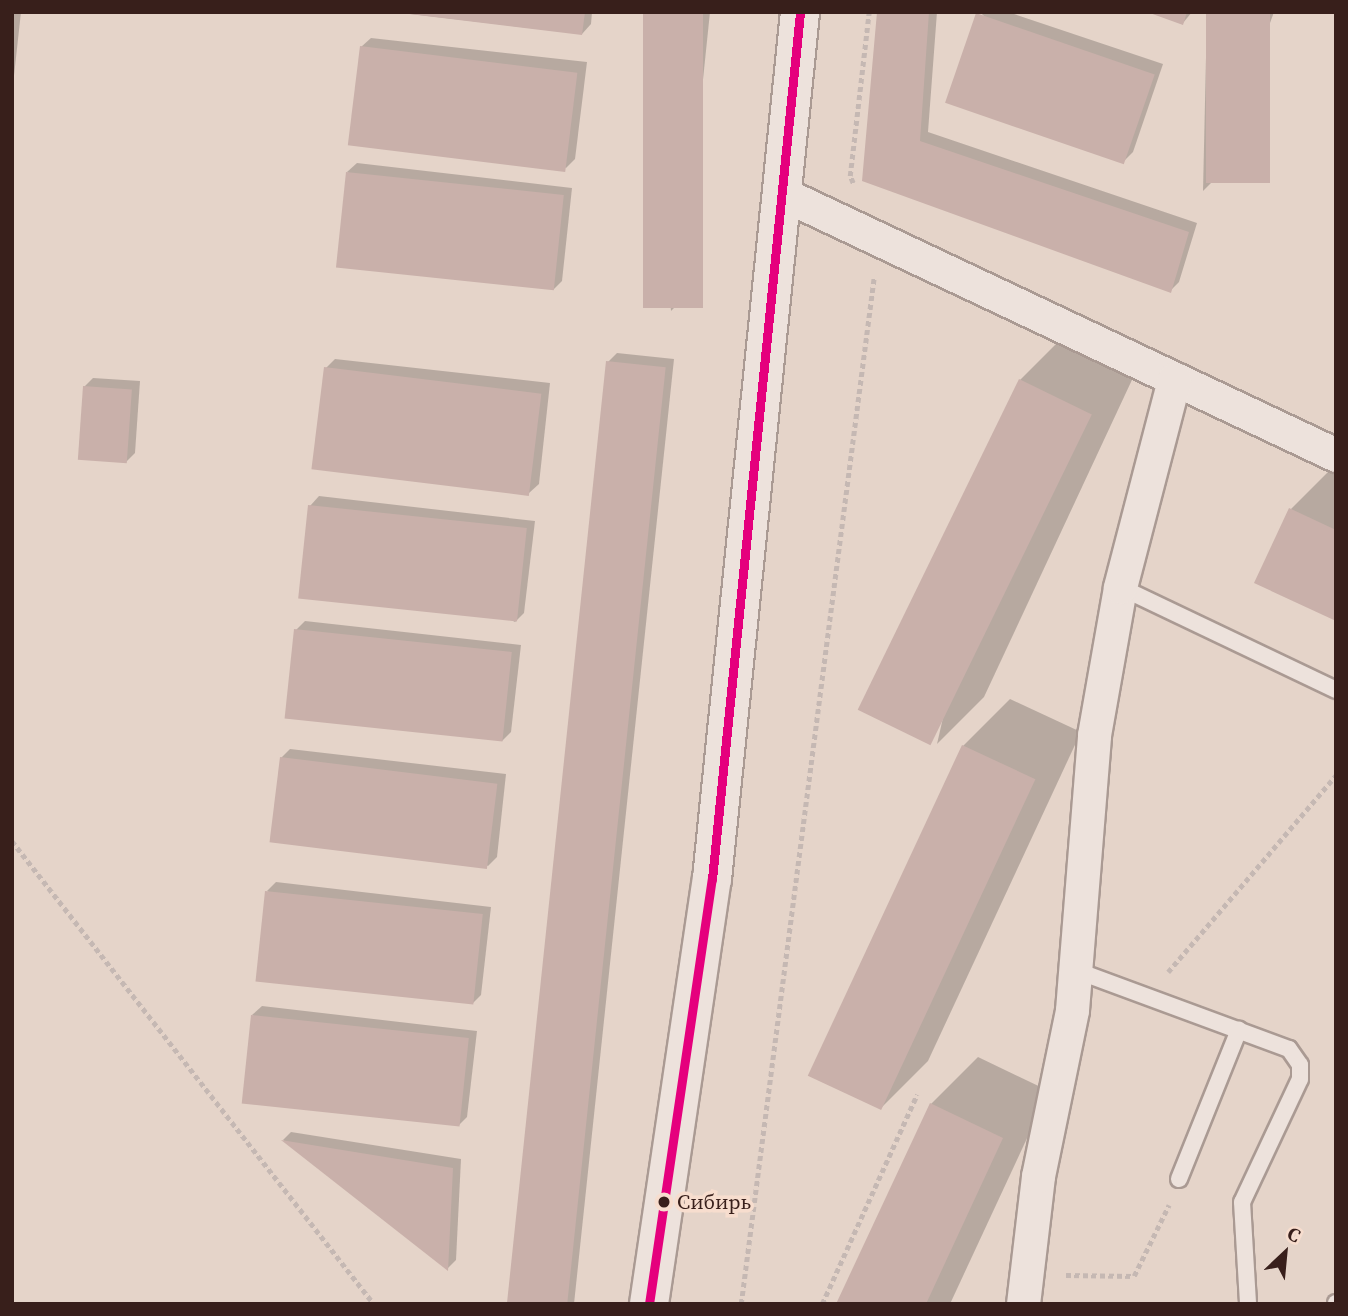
<!DOCTYPE html>
<html>
<head>
<meta charset="utf-8">
<style>
  body { margin:0 }
  #map { position:relative; width:1348px; height:1316px; overflow:hidden; background:#e5d4c9; font-family:"Source Serif 4",serif }
  div>[style] { position:absolute }
  .shadow>* { inset:0; background:#0003 }
  .building>* { inset:0; background:#c9b0aa; transform-origin:0 0 }
  .path>* { height:4.5px; margin-top:-2.25px; transform-origin:0; background:repeating-linear-gradient(90deg,#c5b8b3 0 5px,transparent 0 8.5px) }
  .roads { filter:drop-shadow(2px 0 #aa9a93) drop-shadow(-2px 0 #aa9a93) drop-shadow(0 2px #aa9a93) drop-shadow(0 -2px #aa9a93) }
  .lane>* { height:16px; margin:-8px; padding:0 8px; transform-origin:8px; border-radius:8px; background:#ede2dc }
  .street>* { height:33px; margin:-16.5px; padding:0 16.5px; transform-origin:16.5px; border-radius:16.5px; background:#ede2dc }
  .secondary>* { height:38px; margin:-19px; padding:0 19px; transform-origin:19px; border-radius:19px; background:#ede2dc }
  .bus-1>* { height:9px; margin:-4.5px; padding:0 4.5px; transform-origin:4.5px; border-radius:4.5px; background:#e5007d }
  .dots>* { width:19px; height:19px; translate:-50% -50%; box-sizing:border-box; border:4px solid #f7ddce; border-radius:50% }
  span { translate:-50% -50%; white-space:nowrap; text-align:center; line-height:1.15; -webkit-text-stroke:7px #f7ddce; paint-order:stroke }
  .bus-label { font-size:21px; color:#381f1b }
  .left { translate:0 -50%; text-align:left }
  .frame { position:absolute; inset:0; border:14px solid #381f1b; pointer-events:none }
  .north { position:absolute; left:1250px; top:1218px; width:70px; height:70px; -webkit-text-stroke:5px #f7ddce; paint-order:stroke; rotate:26deg; font-size:19px; font-weight:700; line-height:28px; text-align:center; color:#381f1b }
  .north::after { content:''; display:block; margin:auto; width:24px; height:32px; background:#381f1b; clip-path:polygon(50% 0,100% 100%,50% 72%,0 100%) }
</style>
</head>
<body>
<div id="map">
  <div class="shadow">
    <div style="clip-path:polygon(12px 12px,21px 12px,12px 94px)"></div>
    <div style="clip-path:polygon(393px 12px,592px 12px,591px 24px,582px 34px)"></div>
    <div style="clip-path:polygon(645px 12px,710px 12px,680px 302px,671px 311px)"></div>
    <div style="clip-path:polygon(879px 12px,937px 12px,928px 132px,1197px 223px,1179px 282px,1170px 291px,864px 179px)"></div>
    <div style="clip-path:polygon(980px 12px,1008px 12px,1163px 64px,1133px 152px,1124px 161px)"></div>
    <div style="clip-path:polygon(1151px 12px,1192px 12px,1183px 23px)"></div>
    <div style="clip-path:polygon(1207px 12px,1274px 12px,1212px 182px,1203px 191px)"></div>
    <div style="clip-path:polygon(371px 38px,587px 62px,575px 159px,566px 168px,361px 47px)"></div>
    <div style="clip-path:polygon(357px 163px,572px 188px,562px 281px,553px 290px,347px 172px)"></div>
    <div style="clip-path:polygon(1067px 333px,1138px 367px,984px 697px,937px 744px,1020px 380px)"></div>
    <div style="clip-path:polygon(617px 353px,674px 359px,574px 1304px,508px 1304px,608px 362px)"></div>
    <div style="clip-path:polygon(335px 359px,550px 383px,539px 484px,529px 493px,326px 368px)"></div>
    <div style="clip-path:polygon(93px 378px,140px 381px,135px 453px,125px 463px,84px 387px)"></div>
    <div style="clip-path:polygon(1336px 464px,1336px 620px,1291px 509px)"></div>
    <div style="clip-path:polygon(319px 496px,535px 521px,524px 613px,515px 622px,310px 506px)"></div>
    <div style="clip-path:polygon(305px 621px,521px 645px,511px 732px,502px 741px,296px 630px)"></div>
    <div style="clip-path:polygon(1010px 699px,1081px 732px,928px 1061px,881px 1108px,963px 746px)"></div>
    <div style="clip-path:polygon(290px 749px,506px 774px,497px 857px,488px 866px,281px 758px)"></div>
    <div style="clip-path:polygon(276px 882px,491px 907px,481px 995px,472px 1004px,267px 891px)"></div>
    <div style="clip-path:polygon(262px 1006px,477px 1031px,467px 1117px,458px 1126px,252px 1015px)"></div>
    <div style="clip-path:polygon(978px 1057px,1049px 1091px,950px 1304px,838px 1304px,931px 1104px)"></div>
    <div style="clip-path:polygon(291px 1132px,461px 1159px,456px 1260px,447px 1269px,283px 1140px)"></div>
  </div>
  <div class="building">
    <div style="clip-path:polygon(393px 12px,585px 12px,582px 35px)"></div>
    <div style="left:643px;top:12px;width:60px;height:296px"></div>
    <div style="clip-path:polygon(877px 12px,929px 12px,920px 141px,1189px 232px,1171px 293px,862px 181px)"></div>
    <div style="clip-path:polygon(1147px 12px,1187px 12px,1183px 25px)"></div>
    <div style="left:1206px;top:12px;width:64px;height:171px"></div>
    <div style="left:976px;top:13px;width:189px;height:95px;rotate:19deg"></div>
    <div style="left:360px;top:46px;width:219px;height:100px;rotate:7deg"></div>
    <div style="left:346px;top:172px;width:219px;height:96px;rotate:6deg"></div>
    <div style="left:606px;top:361px;width:60px;height:948px;rotate:6deg"></div>
    <div style="left:324px;top:367px;width:219px;height:103px;rotate:7deg"></div>
    <div style="left:1019px;top:379px;width:81px;height:368px;rotate:26deg"></div>
    <div style="left:83px;top:386px;width:49px;height:74px;rotate:4deg"></div>
    <div style="left:308px;top:505px;width:220px;height:94px;rotate:6deg"></div>
    <div style="clip-path:polygon(1289px 508px,1336px 530px,1336px 621px,1254px 583px)"></div>
    <div style="left:294px;top:629px;width:219px;height:90px;rotate:6deg"></div>
    <div style="left:962px;top:745px;width:81px;height:365px;rotate:25deg"></div>
    <div style="left:280px;top:757px;width:219px;height:86px;rotate:7deg"></div>
    <div style="left:265px;top:891px;width:219px;height:91px;rotate:6deg"></div>
    <div style="left:251px;top:1015px;width:219px;height:89px;rotate:6deg"></div>
    <div style="clip-path:polygon(930px 1103px,1003px 1138px,926px 1304px,836px 1304px)"></div>
    <div style="clip-path:polygon(281px 1140px,453px 1168px,448px 1271px)"></div>
  </div>
  <div class="path">
    <div style="left:853px;top:183px;width:8px;rotate:-113deg"></div>
    <div style="left:850px;top:176px;width:165px;rotate:-83.4deg"></div>
    <div style="left:12px;top:841px;width:588px;rotate:51.98deg"></div>
    <div style="left:1168px;top:972px;width:259px;rotate:-49.5deg"></div>
    <div style="left:1066px;top:1275px;width:68px;rotate:0.8deg"></div>
    <div style="left:1134px;top:1276px;width:79px;rotate:-63.8deg"></div>
    <div style="left:741px;top:1304px;width:1036px;rotate:-82.62deg"></div>
    <div style="left:822px;top:1304px;width:230px;rotate:-65.6deg"></div>
  </div>
  <div class="roads">
    <div class="lane">
      <div style="left:1120px;top:587px;width:239px;rotate:25.5deg"></div>
      <div style="left:1075px;top:970px;width:228px;rotate:20.3deg"></div>
      <div style="left:1289px;top:1049px;width:19px;rotate:55deg"></div>
      <div style="left:1300px;top:1065px;width:14px;rotate:90deg"></div>
      <div style="left:1300px;top:1079px;width:136px;rotate:115.2deg"></div>
      <div style="left:1242px;top:1202px;width:102px;rotate:86.6deg"></div>
      <div style="left:1179px;top:1179px;width:161px;rotate:-68.1deg"></div>
      <div style="left:1336px;top:1304px;width:1px;rotate:-90deg"></div>
    </div>
    <div class="street">
      <div style="left:781px;top:193px;width:614px;rotate:25.27deg"></div>
      <div style="left:1023px;top:1304px;width:129px;rotate:-83.3deg"></div>
      <div style="left:1038px;top:1176px;width:169px;rotate:-78.4deg"></div>
      <div style="left:1072px;top:1010px;width:276px;rotate:-85.4deg"></div>
      <div style="left:1094px;top:735px;width:150px;rotate:-80deg"></div>
      <div style="left:1120px;top:587px;width:215px;rotate:-75.4deg"></div>
    </div>
    <div class="secondary">
      <div style="left:649px;top:1304px;width:430px;rotate:-81.6deg"></div>
      <div style="left:712px;top:879px;width:871px;rotate:-84.2deg"></div>
    </div>
  </div>
  <div class="bus-1">
    <div style="left:649px;top:1304px;width:430px;rotate:-81.6deg"></div>
    <div style="left:712px;top:879px;width:871px;rotate:-84.2deg"></div>
  </div>
  <div class="dots">
    <div style="left:664px;top:1202px;background:#381f1b"></div>
  </div>
  <div class="bus-label">
    <span class="left" style="left:677px;top:1202px">Сибирь</span>
  </div>
  <div class="frame"></div>
  <div class="north">С</div>
</div>
</body>
</html>
